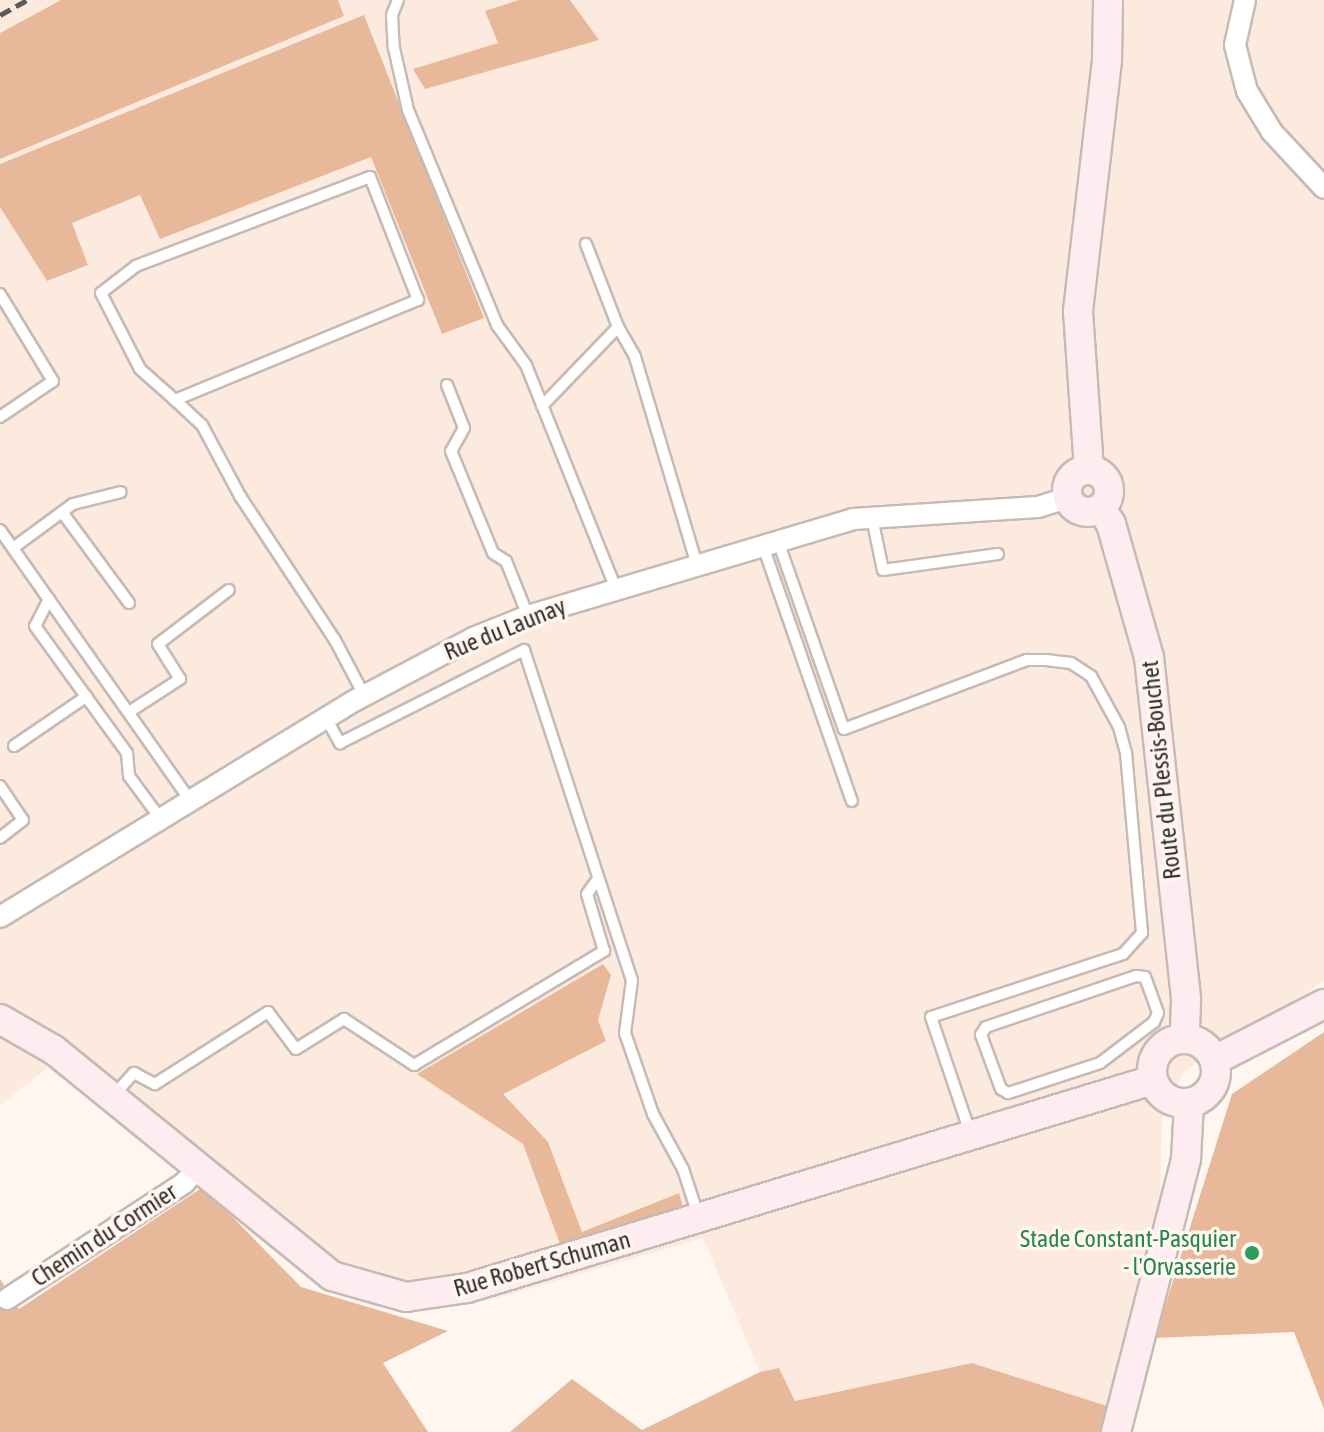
<!DOCTYPE html>
<html>
<head>
<meta charset="utf-8">
<style>
  body { margin:0 }
  #map { position:relative; width:1324px; height:1432px; overflow:hidden; background:#fff6f0; font-family:"Asap Condensed",sans-serif }
  div>[style] { position:absolute }
  .built>* { inset:0; background:#fceadf }
  .green>* { inset:0; background:#e7b99a }
  .roads { filter:drop-shadow(2px 0 #c5bbb5) drop-shadow(-2px 0 #c5bbb5) drop-shadow(0 2px #c5bbb5) drop-shadow(0 -2px #c5bbb5) }
  .lane>* { height:10px; margin:-5px; padding:0 5px; transform-origin:5px; border-radius:5px; background:#fff }
  .street>* { height:20px; margin:-10px; padding:0 10px; transform-origin:10px; border-radius:10px; background:#fff }
  .secondary>* { height:28px; margin:-14px; padding:0 14px; transform-origin:14px; border-radius:14px; background:#feecf0 }
  .secondary>.ring { margin:-14px; padding:0; box-sizing:content-box; background:none; border:28px solid #feecf0; border-radius:50% }
  .rail>* { height:5px; margin-top:-2.5px; transform-origin:0; background:repeating-linear-gradient(90deg,#5f5a57 0 12px,transparent 0 18px) }
  .dots>* { width:22px; height:22px; translate:-50% -50%; box-sizing:border-box; border:4px solid #fff6f0; border-radius:50% }
  span { translate:-50% -50%; white-space:nowrap; text-align:center; line-height:1.15; -webkit-text-stroke:7px #fff6f0; paint-order:stroke }
  .street-label { font-size:24px; color:#332f2d }
  .leisure-label { font-size:24px; color:#27864d }
  .right { translate:-100% -50%; text-align:right }
</style>
</head>
<body>
<div id="map">
  <div class="built">
    <div style="clip-path:polygon(0 0,61px 0,0 33px)"></div>
    <div style="clip-path:polygon(338px 0,1324px 0,1324px 981px,1269px 1020px,1231px 1036px,1183px 1073px,1162px 1120px,1160px 1203px,1107px 1406px,972px 1363px,795px 1401px,779px 1368px,760px 1372px,703px 1238px,491px 1300px,429px 1309px,373px 1306px,319px 1287px,54px 1063px,0 1105px,0 159px,344px 16px)"></div>
  </div>
  <div class="green">
    <div style="clip-path:polygon(61px 0,338px 0,344px 16px,0 159px,0 33px)"></div>
    <div style="clip-path:polygon(519px 0,570px 0,599px 40px,425px 89px,413px 69px,498px 43px,485px 11px)"></div>
    <div style="clip-path:polygon(364px 15px,484px 318px,442px 334px,371px 157px,160px 239px,140px 195px,72px 223px,88px 265px,47px 281px,0 207px,0 164px)"></div>
    <div style="clip-path:polygon(603px 964px,611px 975px,598px 1020px,606px 1041px,503px 1094px,548px 1142px,582px 1232px,679px 1193px,683px 1207px,560px 1244px,523px 1144px,417px 1074px)"></div>
    <div style="clip-path:polygon(1324px 1032px,1324px 1409px,1294px 1332px,1155px 1338px,1232px 1094px)"></div>
    <div style="clip-path:polygon(203px 1187px,301px 1287px,448px 1331px,383px 1363px,428px 1432px,0 1432px,0 1279px,19px 1309px)"></div>
    <div style="clip-path:polygon(972px 1363px,1107px 1406px,1100px 1432px,510px 1432px,572px 1379px,642px 1430px,760px 1372px,779px 1368px,795px 1401px)"></div>
  </div>
  <div class="roads">
    <div class="lane">
      <div style="left:398px;top:0;width:16px;rotate:112deg"></div>
      <div style="left:392px;top:15px;width:33px;rotate:87deg"></div>
      <div style="left:394px;top:48px;width:64px;rotate:77.3deg"></div>
      <div style="left:408px;top:110px;width:233px;rotate:67.5deg"></div>
      <div style="left:497px;top:325px;width:49px;rotate:54.1deg"></div>
      <div style="left:526px;top:365px;width:241px;rotate:68.1deg"></div>
      <div style="left:0;top:294px;width:102px;rotate:58.7deg"></div>
      <div style="left:53px;top:381px;width:64px;rotate:145.8deg"></div>
      <div style="left:618px;top:327px;width:34px;rotate:60deg"></div>
      <div style="left:635px;top:357px;width:217px;rotate:73.4deg"></div>
      <div style="left:447px;top:385px;width:46px;rotate:68.4deg"></div>
      <div style="left:464px;top:428px;width:26px;rotate:119deg"></div>
      <div style="left:451px;top:451px;width:110px;rotate:67.6deg"></div>
      <div style="left:493px;top:553px;width:15px;rotate:32deg"></div>
      <div style="left:506px;top:561px;width:59px;rotate:68.2deg"></div>
      <div style="left:175px;top:400px;width:263px;rotate:-22.4deg"></div>
      <div style="left:418px;top:300px;width:132px;rotate:-111.3deg"></div>
      <div style="left:370px;top:177px;width:250px;rotate:159.2deg"></div>
      <div style="left:136px;top:266px;width:44px;rotate:142.4deg"></div>
      <div style="left:101px;top:293px;width:85px;rotate:62.8deg"></div>
      <div style="left:140px;top:369px;width:47px;rotate:41.5deg"></div>
      <div style="left:175px;top:400px;width:37px;rotate:43deg"></div>
      <div style="left:202px;top:425px;width:81px;rotate:61.8deg"></div>
      <div style="left:240px;top:496px;width:173px;rotate:56.6deg"></div>
      <div style="left:335px;top:640px;width:62px;rotate:62.2deg"></div>
      <div style="left:542px;top:406px;width:110px;rotate:-46.1deg"></div>
      <div style="left:618px;top:327px;width:89px;rotate:-111.1deg"></div>
      <div style="left:62px;top:512px;width:113px;rotate:53.6deg"></div>
      <div style="left:872px;top:518px;width:53px;rotate:78.1deg"></div>
      <div style="left:883px;top:570px;width:116px;rotate:-7.9deg"></div>
      <div style="left:0;top:530px;width:330px;rotate:54.9deg"></div>
      <div style="left:778px;top:541px;width:199px;rotate:70.7deg"></div>
      <div style="left:844px;top:729px;width:196px;rotate:-20.7deg"></div>
      <div style="left:1027px;top:660px;width:19px"></div>
      <div style="left:1046px;top:660px;width:25px;rotate:7deg"></div>
      <div style="left:1071px;top:663px;width:24px;rotate:33deg"></div>
      <div style="left:1091px;top:676px;width:58px;rotate:61.2deg"></div>
      <div style="left:1119px;top:727px;width:27px;rotate:75deg"></div>
      <div style="left:1126px;top:753px;width:181px;rotate:84.9deg"></div>
      <div style="left:1142px;top:933px;width:28px;rotate:132deg"></div>
      <div style="left:1123px;top:954px;width:202px;rotate:161.8deg"></div>
      <div style="left:931px;top:1017px;width:121px;rotate:71.3deg"></div>
      <div style="left:763px;top:546px;width:270px;rotate:70.8deg"></div>
      <div style="left:13px;top:548px;width:74px;rotate:-36.3deg"></div>
      <div style="left:73px;top:504px;width:49px;rotate:-14deg"></div>
      <div style="left:49px;top:599px;width:30px;rotate:117deg"></div>
      <div style="left:35px;top:626px;width:157px;rotate:54.1deg"></div>
      <div style="left:127px;top:753px;width:23px;rotate:85deg"></div>
      <div style="left:129px;top:776px;width:52px;rotate:53.6deg"></div>
      <div style="left:129px;top:712px;width:61px;rotate:-32.9deg"></div>
      <div style="left:180px;top:679px;width:41px;rotate:-122.2deg"></div>
      <div style="left:158px;top:644px;width:89px;rotate:-37.3deg"></div>
      <div style="left:326px;top:718px;width:29px;rotate:61deg"></div>
      <div style="left:340px;top:743px;width:206px;rotate:-26.8deg"></div>
      <div style="left:524px;top:650px;width:347px;rotate:71.9deg"></div>
      <div style="left:632px;top:980px;width:53px;rotate:97.5deg"></div>
      <div style="left:625px;top:1033px;width:86px;rotate:70.9deg"></div>
      <div style="left:653px;top:1114px;width:63px;rotate:61.4deg"></div>
      <div style="left:683px;top:1169px;width:48px;rotate:71.9deg"></div>
      <div style="left:14px;top:746px;width:88px;rotate:-34.4deg"></div>
      <div style="left:0;top:786px;width:41px;rotate:55.9deg"></div>
      <div style="left:23px;top:820px;width:29px;rotate:142deg"></div>
      <div style="left:1136px;top:976px;width:9px;rotate:6deg"></div>
      <div style="left:1145px;top:977px;width:38px;rotate:70deg"></div>
      <div style="left:1158px;top:1013px;width:10px;rotate:114deg"></div>
      <div style="left:1154px;top:1022px;width:68px;rotate:142.8deg"></div>
      <div style="left:1100px;top:1063px;width:97px;rotate:161.9deg"></div>
      <div style="left:1008px;top:1093px;width:8px;rotate:-150deg"></div>
      <div style="left:1001px;top:1089px;width:58px;rotate:-110.3deg"></div>
      <div style="left:981px;top:1035px;width:9px;rotate:-58deg"></div>
      <div style="left:986px;top:1027px;width:158px;rotate:-18.8deg"></div>
      <div style="left:114px;top:1095px;width:30px;rotate:-48deg"></div>
      <div style="left:134px;top:1073px;width:24px;rotate:28deg"></div>
      <div style="left:155px;top:1084px;width:134px;rotate:-32.5deg"></div>
      <div style="left:268px;top:1012px;width:46px;rotate:52.9deg"></div>
      <div style="left:296px;top:1049px;width:57px;rotate:-32deg"></div>
      <div style="left:344px;top:1019px;width:84px;rotate:33.3deg"></div>
      <div style="left:414px;top:1065px;width:222px;rotate:-31deg"></div>
      <div style="left:604px;top:951px;width:59px;rotate:-106.6deg"></div>
      <div style="left:587px;top:894px;width:17px;rotate:-54deg"></div>
    </div>
    <div class="street">
      <div style="left:1245px;top:0;width:46px;rotate:102.5deg"></div>
      <div style="left:1235px;top:45px;width:48px;rotate:75.4deg"></div>
      <div style="left:1247px;top:91px;width:48px;rotate:58.6deg"></div>
      <div style="left:1272px;top:132px;width:76px;rotate:47.1deg"></div>
      <div style="left:0;top:917px;width:417px;rotate:-31.4deg"></div>
      <div style="left:356px;top:700px;width:132px;rotate:-27.9deg"></div>
      <div style="left:473px;top:638px;width:59px;rotate:-21.8deg"></div>
      <div style="left:528px;top:616px;width:339px;rotate:-16.6deg"></div>
      <div style="left:853px;top:519px;width:185px;rotate:-3.7deg"></div>
      <div style="left:1038px;top:507px;width:31px;rotate:-17deg"></div>
      <div style="left:7px;top:1299px;width:212px;rotate:-33.2deg"></div>
      <div style="left:184px;top:1183px;width:21px;rotate:-47deg"></div>
    </div>
    <div class="secondary">
      <div style="left:1089px;top:469px;width:158px;rotate:-94deg"></div>
      <div style="left:1078px;top:311px;width:253px;rotate:-83.4deg"></div>
      <div style="left:1107px;top:60px;width:60px;rotate:-89deg"></div>
      <div class="ring" style="left:1067px;top:470px;width:14px;height:14px"></div>
      <div style="left:1101px;top:509px;width:18px;rotate:56deg"></div>
      <div style="left:1111px;top:524px;width:138px;rotate:74.1deg"></div>
      <div style="left:1149px;top:657px;width:345px;rotate:83.8deg"></div>
      <div style="left:1186px;top:1000px;width:38px;rotate:92deg"></div>
      <div style="left:0;top:1019px;width:62px;rotate:29.9deg"></div>
      <div style="left:54px;top:1050px;width:358px;rotate:39.1deg"></div>
      <div style="left:332px;top:1276px;width:77px;rotate:15.8deg"></div>
      <div style="left:406px;top:1297px;width:62px;rotate:-8.4deg"></div>
      <div style="left:467px;top:1288px;width:717px;rotate:-16.87deg"></div>
      <div class="ring" style="left:1152px;top:1039px;width:36px;height:36px"></div>
      <div style="left:1215px;top:1060px;width:123px;rotate:-27.2deg"></div>
      <div style="left:1116px;top:1432px;width:282px;rotate:-75.6deg"></div>
      <div style="left:1186px;top:1159px;width:56px;rotate:-86.9deg"></div>
    </div>
  </div>
  <div class="rail">
    <div style="left:0;top:15px;width:31px;rotate:-29deg"></div>
  </div>
  <div class="dots">
    <div style="left:1252px;top:1253px;background:#2e9e5b"></div>
  </div>
  <div class="street-label">
    <span style="left:505px;top:629px;rotate:-22deg">Rue du Launay</span>
    <span style="left:1161px;top:770px;rotate:-96deg">Route du Plessis-Bouchet</span>
    <span style="left:104px;top:1235px;rotate:-33deg">Chemin du Cormier</span>
    <span style="left:542px;top:1264px;rotate:-16deg">Rue Robert Schuman</span>
  </div>
  <div class="leisure-label">
    <span class="right" style="left:1236px;top:1253px">Stade Constant-Pasquier<br>- l'Orvasserie</span>
  </div>
</div>
</body>
</html>
